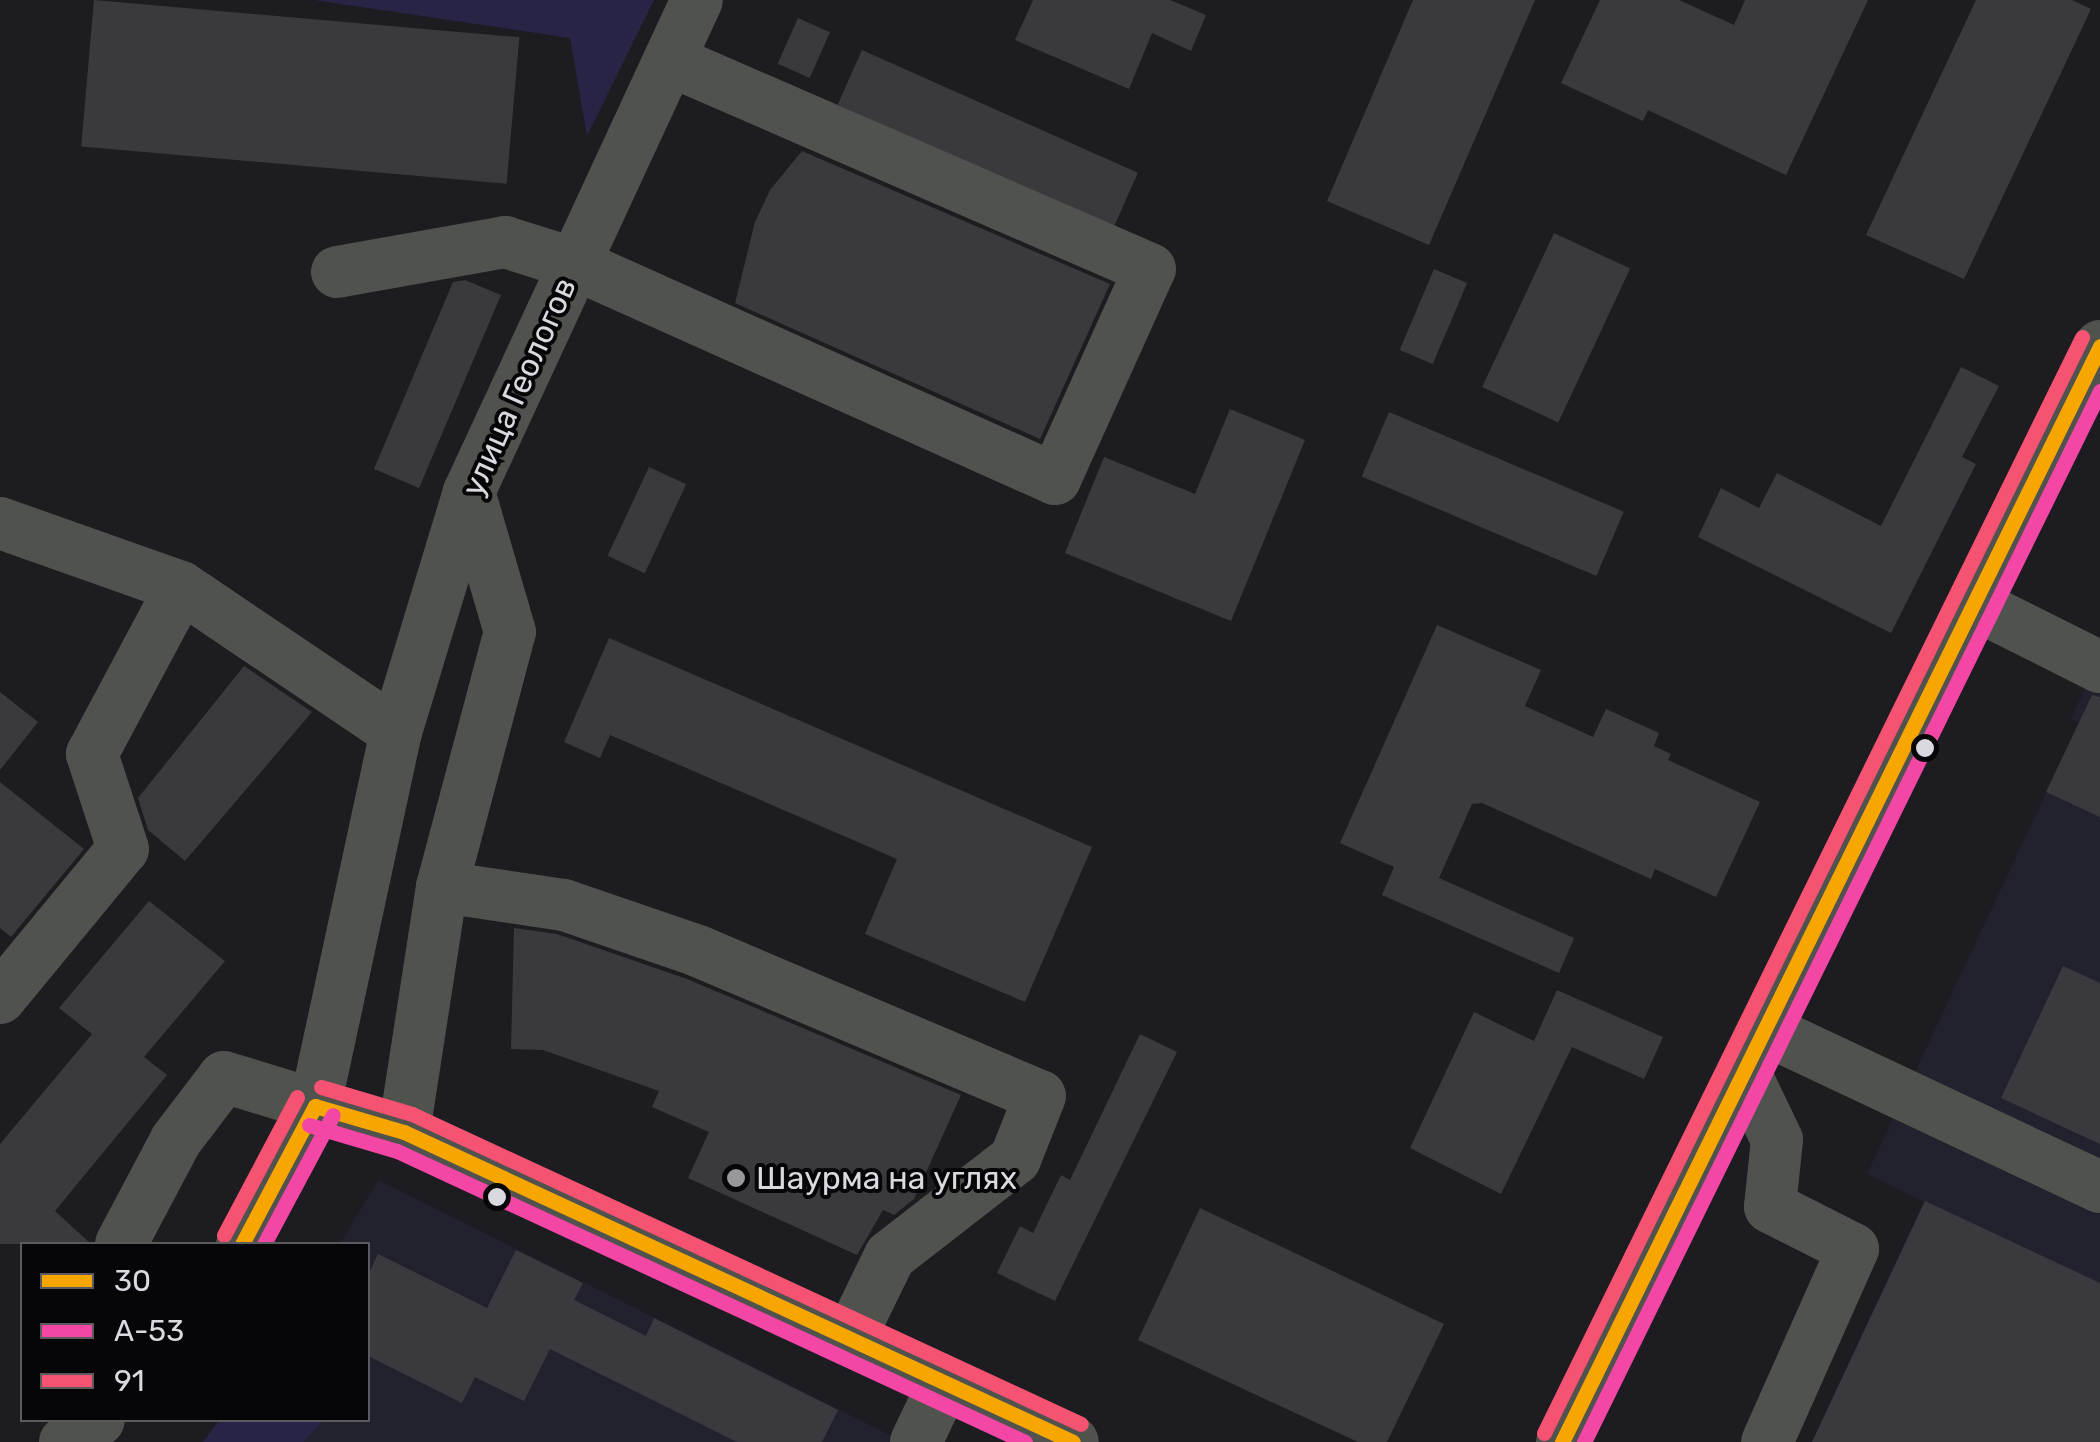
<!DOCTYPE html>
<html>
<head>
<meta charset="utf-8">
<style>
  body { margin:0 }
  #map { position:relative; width:2100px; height:1442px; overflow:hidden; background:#1c1c21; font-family:Rubik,sans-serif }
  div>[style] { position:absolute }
  .built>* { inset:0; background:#22212e }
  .green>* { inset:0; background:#282446 }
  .building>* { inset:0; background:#3a3a3e; transform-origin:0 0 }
  .minor>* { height:52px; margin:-26px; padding:0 26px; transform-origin:26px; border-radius:26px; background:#4f524d }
  .bus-1>* { height:15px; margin:-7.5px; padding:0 7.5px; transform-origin:7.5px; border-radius:7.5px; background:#f7a600 }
  .bus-2>* { height:15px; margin:-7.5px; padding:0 7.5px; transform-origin:7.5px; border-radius:7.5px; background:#f346a5 }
  .bus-3>* { height:15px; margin:-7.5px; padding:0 7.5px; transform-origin:7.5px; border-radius:7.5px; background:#f65372 }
  .dots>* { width:28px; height:28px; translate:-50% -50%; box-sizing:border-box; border:5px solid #060609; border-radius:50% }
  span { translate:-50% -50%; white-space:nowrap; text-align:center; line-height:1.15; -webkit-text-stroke:8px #060609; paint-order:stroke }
  .street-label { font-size:32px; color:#d9d9df }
  .poi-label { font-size:32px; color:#d9d9df }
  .left { translate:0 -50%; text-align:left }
  .legend { position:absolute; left:20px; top:1242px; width:350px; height:180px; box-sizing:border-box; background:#060609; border:2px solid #5a5a5f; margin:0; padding:12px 18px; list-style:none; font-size:30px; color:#d9d9df }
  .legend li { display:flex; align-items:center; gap:20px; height:50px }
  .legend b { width:50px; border:2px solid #5a5a5f }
</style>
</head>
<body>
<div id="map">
  <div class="built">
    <div style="clip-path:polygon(2100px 657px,2100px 1442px,1812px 1442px,1924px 1202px,1867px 1174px,2079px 723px,2071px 719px)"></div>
    <div style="clip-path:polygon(378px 1180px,904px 1442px,226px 1442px,239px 1420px,368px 1420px,368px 1244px,340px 1244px)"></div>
  </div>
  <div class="green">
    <div style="clip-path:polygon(314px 0,654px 0,587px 136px,570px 38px)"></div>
    <div style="clip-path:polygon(219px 1420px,317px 1420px,321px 1423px,304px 1442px,203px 1442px)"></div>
  </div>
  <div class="building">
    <div style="left:94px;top:0;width:427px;height:147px;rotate:5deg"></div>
    <div style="clip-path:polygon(1033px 0,1170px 0,1206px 15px,1191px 51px,1152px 33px,1129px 89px,1015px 40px)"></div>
    <div style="clip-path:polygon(1413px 0,1535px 0,1429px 245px,1327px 201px)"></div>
    <div style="clip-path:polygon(1600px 0,1679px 0,1734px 25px,1745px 0,1868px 0,1786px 175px,1648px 110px,1643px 121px,1561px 83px)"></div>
    <div style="clip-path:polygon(1976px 0,2072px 0,2091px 9px,1964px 279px,1866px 235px)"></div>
    <div style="left:798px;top:18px;width:35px;height:50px;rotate:24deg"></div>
    <div style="left:862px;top:50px;width:302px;height:60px;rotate:24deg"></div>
    <div style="clip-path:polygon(802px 151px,1110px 284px,1040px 439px,735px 303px,755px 222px,770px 190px)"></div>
    <div style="left:1554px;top:233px;width:84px;height:170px;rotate:25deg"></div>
    <div style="left:1434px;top:269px;width:36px;height:88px;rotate:23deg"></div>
    <div style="clip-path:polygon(465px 280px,501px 295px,419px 488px,374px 469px,453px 282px)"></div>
    <div style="clip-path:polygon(1961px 367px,1999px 386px,1962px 457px,1976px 464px,1891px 633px,1698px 537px,1721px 488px,1759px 508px,1777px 473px,1881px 526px)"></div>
    <div style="clip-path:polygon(1230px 409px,1305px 440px,1231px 621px,1065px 553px,1104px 457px,1195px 494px)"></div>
    <div style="left:1389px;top:412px;width:255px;height:70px;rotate:23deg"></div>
    <div style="left:649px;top:467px;width:41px;height:98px;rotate:25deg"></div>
    <div style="clip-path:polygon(1437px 625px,1541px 670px,1525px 706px,1593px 737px,1606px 709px,1659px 733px,1654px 746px,1671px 754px,1668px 760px,1760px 802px,1716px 897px,1655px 869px,1651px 879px,1482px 803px,1472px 804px,1439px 878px,1574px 938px,1559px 973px,1382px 895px,1394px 867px,1340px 843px)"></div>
    <div style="clip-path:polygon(609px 638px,1092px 847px,1025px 1002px,865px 934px,897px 859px,610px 735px,600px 758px,564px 742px)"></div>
    <div style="clip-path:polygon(244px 666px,312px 712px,185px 861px,148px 830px,138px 798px)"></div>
    <div style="clip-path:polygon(0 692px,38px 722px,0 770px)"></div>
    <div style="clip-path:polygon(2092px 695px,2100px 697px,2100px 817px,2046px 792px)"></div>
    <div style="clip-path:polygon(0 782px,84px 849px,11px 937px,0 928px)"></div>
    <div style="clip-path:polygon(149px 901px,225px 961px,144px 1057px,167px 1075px,55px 1211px,91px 1244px,0 1244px,0 1144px,92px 1034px,59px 1008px)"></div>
    <div style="clip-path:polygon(514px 928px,557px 934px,687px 979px,961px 1095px,914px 1199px,894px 1215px,883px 1210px,857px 1255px,688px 1178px,709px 1132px,652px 1107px,659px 1091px,543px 1050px,511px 1049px)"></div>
    <div style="clip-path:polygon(2063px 966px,2100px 983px,2100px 1144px,2001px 1098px)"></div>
    <div style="clip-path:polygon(1557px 990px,1663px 1037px,1644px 1079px,1572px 1047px,1501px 1194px,1410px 1148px,1474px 1012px,1534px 1041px)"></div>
    <div style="clip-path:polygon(1140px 1034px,1177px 1052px,1055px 1301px,997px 1273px,1020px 1226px,1033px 1233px,1061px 1175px,1070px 1180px)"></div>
    <div style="clip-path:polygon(1925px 1201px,2100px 1283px,2100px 1442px,1812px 1442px)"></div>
    <div style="clip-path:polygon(1200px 1208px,1444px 1324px,1387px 1442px,1358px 1442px,1138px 1340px)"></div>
    <div style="clip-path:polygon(516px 1250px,583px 1283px,574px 1300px,646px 1336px,654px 1318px,838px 1410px,822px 1442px,737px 1442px,550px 1349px,524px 1401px,475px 1377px,462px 1403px,368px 1356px,368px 1275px,378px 1254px,487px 1308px)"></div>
  </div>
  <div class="minor">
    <div style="left:337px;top:272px;width:171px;rotate:-10.1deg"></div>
    <div style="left:505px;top:242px;width:73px;rotate:17.4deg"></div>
    <div style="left:575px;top:264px;width:526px;rotate:24.13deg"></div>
    <div style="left:1055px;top:479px;width:230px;rotate:-65.7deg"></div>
    <div style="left:1150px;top:269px;width:524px;rotate:-156.51deg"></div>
    <div style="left:0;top:523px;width:192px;rotate:19.5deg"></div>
    <div style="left:181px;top:587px;width:259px;rotate:34deg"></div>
    <div style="left:1974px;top:604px;width:141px;rotate:26.6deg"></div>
    <div style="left:442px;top:887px;width:123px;rotate:8.4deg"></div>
    <div style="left:564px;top:905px;width:142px;rotate:18.9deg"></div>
    <div style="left:698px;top:951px;width:371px;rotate:23deg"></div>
    <div style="left:1040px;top:1096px;width:68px;rotate:111.6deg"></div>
    <div style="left:1015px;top:1159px;width:158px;rotate:142.2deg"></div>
    <div style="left:890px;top:1256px;width:91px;rotate:116deg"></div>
    <div style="left:0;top:998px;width:193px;rotate:-50.5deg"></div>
    <div style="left:123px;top:849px;width:100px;rotate:-108.1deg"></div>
    <div style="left:92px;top:754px;width:189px;rotate:-61.9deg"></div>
    <div style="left:1764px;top:1029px;width:371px;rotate:25.2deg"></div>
    <div style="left:1744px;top:1071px;width:76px;rotate:64.4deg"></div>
    <div style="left:1777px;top:1140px;width:67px;rotate:96deg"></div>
    <div style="left:1770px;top:1207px;width:93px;rotate:26.8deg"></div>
    <div style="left:1853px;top:1249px;width:211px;rotate:114deg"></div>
    <div style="left:404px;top:1132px;width:248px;rotate:-81.2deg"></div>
    <div style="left:442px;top:887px;width:264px;rotate:-75.1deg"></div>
    <div style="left:510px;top:632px;width:146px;rotate:-106.3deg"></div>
    <div style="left:121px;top:1244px;width:118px;rotate:-62.1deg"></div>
    <div style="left:176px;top:1140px;width:79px;rotate:-52.7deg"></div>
    <div style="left:224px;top:1077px;width:188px;rotate:17deg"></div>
    <div style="left:404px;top:1132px;width:737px;rotate:24.86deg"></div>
    <div style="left:242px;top:1244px;width:156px;rotate:-62.1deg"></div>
    <div style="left:315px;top:1106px;width:383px;rotate:-77.8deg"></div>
    <div style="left:396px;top:732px;width:251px;rotate:-73.1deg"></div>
    <div style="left:469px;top:492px;width:542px;rotate:-65.14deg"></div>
    <div style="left:65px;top:1442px;width:40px;rotate:-32.9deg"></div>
    <div style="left:916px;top:1442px;width:65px;rotate:-64.6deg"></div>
    <div style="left:1562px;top:1442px;width:1221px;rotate:-63.85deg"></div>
  </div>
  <div class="bus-1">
    <div style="left:315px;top:1106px;width:93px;rotate:16.3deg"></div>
    <div style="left:404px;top:1132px;width:737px;rotate:24.86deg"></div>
    <div style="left:242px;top:1244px;width:156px;rotate:-62.1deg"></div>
    <div style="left:1562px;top:1442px;width:1221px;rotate:-63.85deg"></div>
  </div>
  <div class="bus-2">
    <div style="left:309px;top:1125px;width:92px;rotate:16.5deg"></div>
    <div style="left:397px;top:1151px;width:692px;rotate:24.86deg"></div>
    <div style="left:264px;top:1244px;width:146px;rotate:-61.9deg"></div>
    <div style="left:1584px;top:1442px;width:1171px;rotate:-63.85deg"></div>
  </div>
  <div class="bus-3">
    <div style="left:321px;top:1087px;width:95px;rotate:16.5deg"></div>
    <div style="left:412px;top:1114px;width:737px;rotate:24.86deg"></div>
    <div style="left:224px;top:1235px;width:156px;rotate:-62.1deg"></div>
    <div style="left:1544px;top:1433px;width:1221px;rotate:-63.85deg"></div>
  </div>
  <div class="dots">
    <div style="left:1925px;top:748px;background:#d9d9df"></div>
    <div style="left:736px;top:1178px;background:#97979c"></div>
    <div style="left:497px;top:1197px;background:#d9d9df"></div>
  </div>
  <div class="street-label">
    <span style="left:519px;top:387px;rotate:-66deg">улица Геологов</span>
  </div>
  <div class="poi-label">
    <span class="left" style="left:756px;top:1178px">Шаурма на углях</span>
  </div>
  <ul class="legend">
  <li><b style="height:12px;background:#f7a600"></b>30</li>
  <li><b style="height:12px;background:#f346a5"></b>А-53</li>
  <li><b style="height:12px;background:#f65372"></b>91</li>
  </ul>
</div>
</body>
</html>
